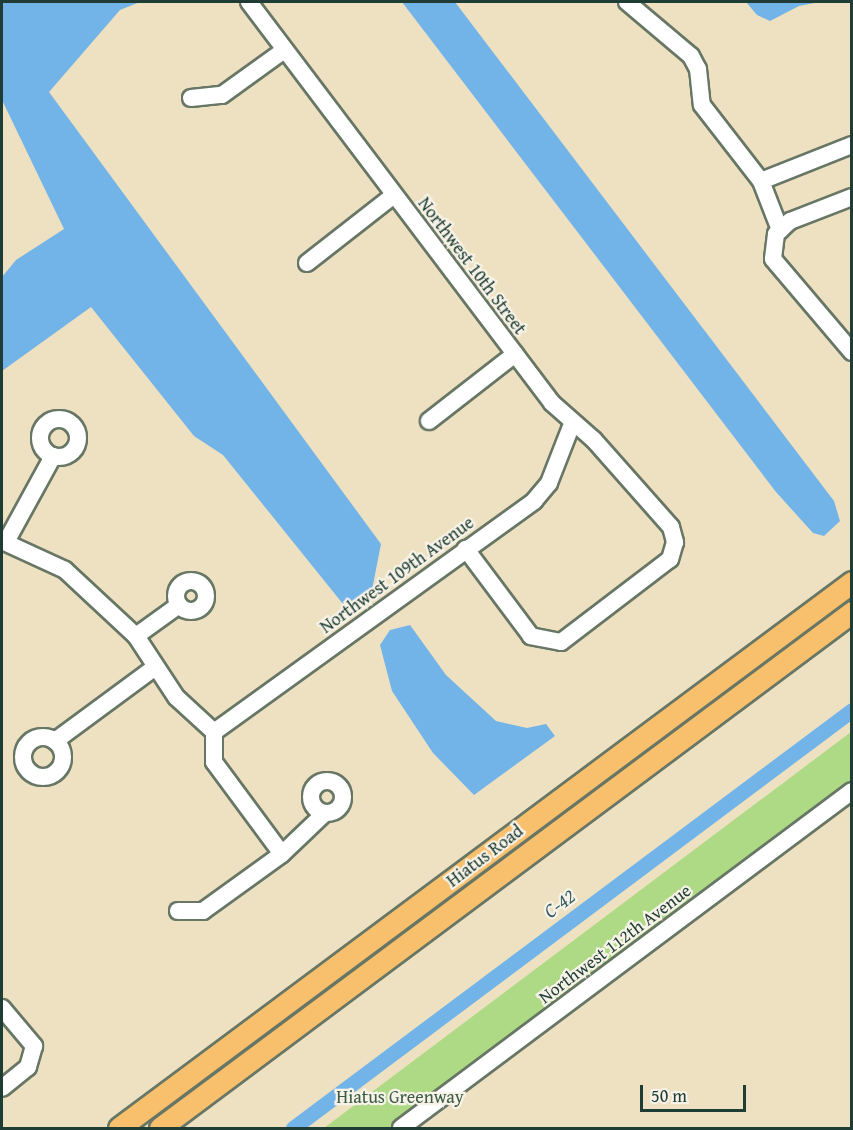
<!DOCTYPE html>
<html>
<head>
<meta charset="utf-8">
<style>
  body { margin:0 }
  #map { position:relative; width:853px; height:1130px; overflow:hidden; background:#eee1c1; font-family:"Gentium Book Plus",serif }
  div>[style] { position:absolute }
  .green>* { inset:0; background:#aed985 }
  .water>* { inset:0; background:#72b4e7 }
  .canal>* { height:15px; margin:-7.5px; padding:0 7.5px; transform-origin:7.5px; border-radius:7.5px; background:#72b4e7 }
  .roads { filter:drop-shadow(2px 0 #677665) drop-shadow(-2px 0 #677665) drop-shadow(0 2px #677665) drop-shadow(0 -2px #677665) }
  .minor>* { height:16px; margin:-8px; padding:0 8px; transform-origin:8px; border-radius:8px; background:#fff }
  .minor>.ring { margin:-8px; padding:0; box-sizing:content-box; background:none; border:16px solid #fff; border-radius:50% }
  .major>* { height:21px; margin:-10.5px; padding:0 10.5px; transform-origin:10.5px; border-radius:10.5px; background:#f8bf6c }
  span { translate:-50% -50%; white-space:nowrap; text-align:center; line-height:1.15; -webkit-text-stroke:4.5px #f7f3e8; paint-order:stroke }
  .street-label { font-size:18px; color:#1f3d34 }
  .park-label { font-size:18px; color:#3c5c44 }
  .water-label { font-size:20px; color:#345b61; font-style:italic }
  .frame { position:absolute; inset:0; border:3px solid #1f3d34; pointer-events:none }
  .scale { position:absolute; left:640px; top:1085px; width:106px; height:27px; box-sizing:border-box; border:3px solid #1f3d34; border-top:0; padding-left:8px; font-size:18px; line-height:21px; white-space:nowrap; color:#1f3d34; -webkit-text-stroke:4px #f7f3e8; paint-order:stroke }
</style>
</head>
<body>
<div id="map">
  <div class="green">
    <div style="clip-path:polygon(851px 732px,851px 783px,393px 1128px,324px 1128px)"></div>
  </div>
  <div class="water">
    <div style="clip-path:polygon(2px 2px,140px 2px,120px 10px,49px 92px,381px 544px,371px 595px,343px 604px,223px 455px,194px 436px,91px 307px,2px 371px,2px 277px,16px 260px,64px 229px,2px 100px)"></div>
    <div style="clip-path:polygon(402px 2px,455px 2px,834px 501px,840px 521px,824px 536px,813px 533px,776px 492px)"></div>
    <div style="clip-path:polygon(746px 2px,820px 2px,799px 6px,770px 21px,757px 15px)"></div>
    <div style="clip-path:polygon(410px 625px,446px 675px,496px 721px,527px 728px,546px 724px,555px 736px,474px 795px,433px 753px,392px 691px,380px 645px,390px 630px)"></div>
  </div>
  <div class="canal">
    <div style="left:293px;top:1128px;width:698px;rotate:-36.79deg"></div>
  </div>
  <div class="roads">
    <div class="minor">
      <div style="left:249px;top:2px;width:503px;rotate:52.92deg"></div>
      <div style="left:552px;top:403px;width:56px;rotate:41.4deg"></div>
      <div style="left:594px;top:440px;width:116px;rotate:48.5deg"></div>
      <div style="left:671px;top:527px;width:16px;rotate:75deg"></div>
      <div style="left:675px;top:542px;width:18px;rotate:106deg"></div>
      <div style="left:670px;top:559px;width:137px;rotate:142.7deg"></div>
      <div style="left:561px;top:642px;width:31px;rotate:-169deg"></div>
      <div style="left:531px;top:636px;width:109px;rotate:-126.8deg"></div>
      <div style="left:627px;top:2px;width:84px;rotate:40.2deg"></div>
      <div style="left:691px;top:56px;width:15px;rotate:62deg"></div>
      <div style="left:698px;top:69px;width:36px;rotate:84deg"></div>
      <div style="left:702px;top:105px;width:96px;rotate:52.2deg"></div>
      <div style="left:761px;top:181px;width:53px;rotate:68.8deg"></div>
      <div style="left:191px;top:98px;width:31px;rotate:-6deg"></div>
      <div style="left:222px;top:95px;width:75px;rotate:-35.8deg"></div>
      <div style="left:761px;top:181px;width:98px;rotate:-21.6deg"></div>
      <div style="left:852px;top:197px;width:66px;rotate:158.8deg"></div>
      <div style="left:790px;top:221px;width:19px;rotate:137deg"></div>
      <div style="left:776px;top:234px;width:25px;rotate:97deg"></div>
      <div style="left:773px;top:259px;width:122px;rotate:49.7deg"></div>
      <div style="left:307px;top:263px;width:110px;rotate:-38deg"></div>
      <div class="ring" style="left:40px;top:419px;width:22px;height:22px"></div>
      <div style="left:429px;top:421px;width:109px;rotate:-37.9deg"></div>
      <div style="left:2px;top:541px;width:69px;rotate:24.7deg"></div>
      <div style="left:65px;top:570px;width:97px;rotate:42.9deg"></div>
      <div style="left:136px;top:636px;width:73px;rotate:56.7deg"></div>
      <div style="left:176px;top:697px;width:52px;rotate:42.6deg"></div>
      <div style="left:214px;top:732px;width:30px;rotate:90deg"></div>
      <div style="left:214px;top:762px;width:114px;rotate:53.5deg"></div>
      <div style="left:6px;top:542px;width:98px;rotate:-61.3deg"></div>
      <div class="ring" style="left:176px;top:581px;width:14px;height:14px"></div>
      <div style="left:136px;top:636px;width:53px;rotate:-35.8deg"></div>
      <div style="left:214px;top:732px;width:395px;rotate:-35.8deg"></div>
      <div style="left:534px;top:501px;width:23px;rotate:-50deg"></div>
      <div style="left:549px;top:483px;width:63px;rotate:-68.7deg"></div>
      <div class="ring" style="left:23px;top:737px;width:24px;height:24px"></div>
      <div style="left:55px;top:741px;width:123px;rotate:-36.4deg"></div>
      <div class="ring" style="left:311px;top:781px;width:16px;height:16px"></div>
      <div style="left:178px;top:911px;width:25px"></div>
      <div style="left:203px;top:911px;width:97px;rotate:-35.8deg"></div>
      <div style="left:282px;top:854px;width:59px;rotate:-43.6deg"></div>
      <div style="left:2px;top:1008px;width:50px;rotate:49.9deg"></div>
      <div style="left:34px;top:1046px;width:22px;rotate:106deg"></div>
      <div style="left:28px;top:1067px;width:33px;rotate:141deg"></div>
      <div style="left:401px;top:1128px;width:563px;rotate:-36.77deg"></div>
    </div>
    <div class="major">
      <div style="left:119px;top:1128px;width:914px;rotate:-36.68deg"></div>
      <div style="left:160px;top:1128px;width:863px;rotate:-36.71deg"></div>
    </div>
  </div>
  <div class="street-label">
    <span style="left:472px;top:266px;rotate:53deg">Northwest 10th Street</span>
    <span style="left:397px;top:575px;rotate:-36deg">Northwest 109th Avenue</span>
    <span style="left:485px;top:856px;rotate:-37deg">Hiatus Road</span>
    <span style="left:615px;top:944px;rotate:-37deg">Northwest 112th Avenue</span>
  </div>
  <div class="park-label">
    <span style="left:400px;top:1097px">Hiatus Greenway</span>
  </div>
  <div class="water-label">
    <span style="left:559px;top:903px;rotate:-37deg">C-42</span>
  </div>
  <div class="frame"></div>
  <div class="scale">50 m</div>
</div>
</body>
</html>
